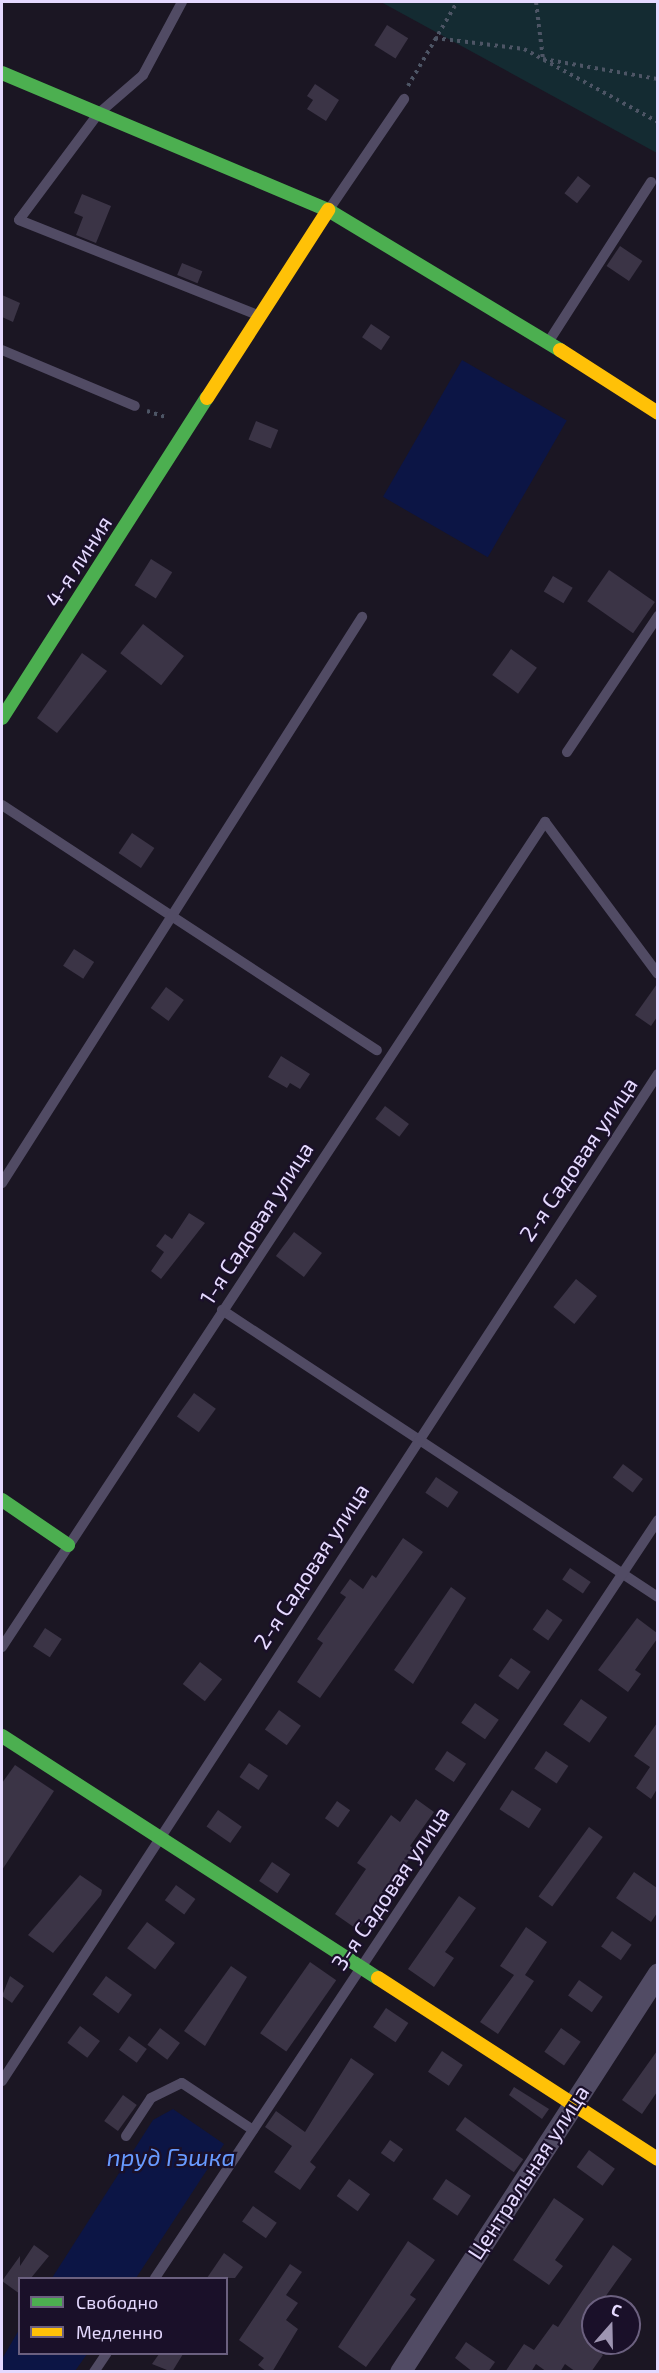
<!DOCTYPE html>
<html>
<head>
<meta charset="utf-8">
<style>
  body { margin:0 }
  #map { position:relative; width:659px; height:2373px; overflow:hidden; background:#1b1623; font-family:"Exo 2",sans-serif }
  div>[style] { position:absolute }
  .green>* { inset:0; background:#142b32 }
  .water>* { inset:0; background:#0c1545; transform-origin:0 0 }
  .building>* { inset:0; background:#3b3446; transform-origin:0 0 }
  .path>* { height:4px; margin-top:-2px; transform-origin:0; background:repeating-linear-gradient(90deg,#4d5565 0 3px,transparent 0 7.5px) }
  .lane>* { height:10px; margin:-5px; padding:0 5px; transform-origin:5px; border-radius:5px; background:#514b64 }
  .street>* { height:21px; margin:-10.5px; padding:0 10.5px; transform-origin:10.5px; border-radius:10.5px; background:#514b64 }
  .fast>* { height:14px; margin:-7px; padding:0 7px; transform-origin:7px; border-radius:7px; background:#4caf50 }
  .slow>* { height:14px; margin:-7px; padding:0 7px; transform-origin:7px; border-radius:7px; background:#ffc107 }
  span { translate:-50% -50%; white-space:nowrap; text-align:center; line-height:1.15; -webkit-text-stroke:4.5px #1a1029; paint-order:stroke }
  .street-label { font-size:22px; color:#e5d9ff }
  .water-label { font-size:24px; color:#679aff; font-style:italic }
  .frame { position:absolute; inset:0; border:3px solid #e5d9ff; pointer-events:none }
  .legend { position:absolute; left:18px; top:2277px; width:210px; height:78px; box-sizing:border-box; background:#1a1029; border:2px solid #6b607f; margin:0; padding:8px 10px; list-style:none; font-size:18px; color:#e5d9ff }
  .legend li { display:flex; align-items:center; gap:12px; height:30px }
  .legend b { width:30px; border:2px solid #6b607f }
  .north { position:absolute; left:581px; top:2295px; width:60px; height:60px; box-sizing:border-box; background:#1a1029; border:2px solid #6b607f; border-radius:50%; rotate:20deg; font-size:16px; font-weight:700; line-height:24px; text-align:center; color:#e5d9ff }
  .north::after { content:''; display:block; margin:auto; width:21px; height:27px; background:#9e95b2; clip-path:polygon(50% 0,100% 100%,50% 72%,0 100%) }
</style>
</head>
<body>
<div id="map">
  <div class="green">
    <div style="clip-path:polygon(381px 2px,657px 2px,657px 153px)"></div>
  </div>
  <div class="water">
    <div style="left:462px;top:360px;width:121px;height:158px;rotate:30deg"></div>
    <div style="clip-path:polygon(173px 2109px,224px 2144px,136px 2278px,52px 2278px,153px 2120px)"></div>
    <div style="clip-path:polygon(19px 2330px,20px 2354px,87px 2354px,75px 2371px,2px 2371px,2px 2359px)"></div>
  </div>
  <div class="building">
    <div style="left:387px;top:25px;width:25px;height:24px;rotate:32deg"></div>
    <div style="clip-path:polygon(315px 84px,339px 100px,326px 121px,307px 109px,313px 100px,307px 96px)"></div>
    <div style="left:578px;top:176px;width:16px;height:22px;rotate:38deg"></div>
    <div style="clip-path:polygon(82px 194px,111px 206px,96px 243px,76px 235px,83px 217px,74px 213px)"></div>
    <div style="left:620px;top:246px;width:27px;height:24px;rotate:34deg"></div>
    <div style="left:182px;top:263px;width:22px;height:13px;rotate:22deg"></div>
    <div style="clip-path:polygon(2px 295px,20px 303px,13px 322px,2px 317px)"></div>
    <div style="left:371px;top:324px;width:23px;height:16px;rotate:34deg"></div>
    <div style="left:256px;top:421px;width:24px;height:20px;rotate:22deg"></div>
    <div style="left:151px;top:559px;width:25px;height:31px;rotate:32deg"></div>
    <div style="left:609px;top:570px;width:56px;height:38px;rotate:35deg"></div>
    <div style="left:553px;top:576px;width:23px;height:18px;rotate:31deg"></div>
    <div style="left:143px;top:624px;width:52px;height:37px;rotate:38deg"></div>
    <div style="left:511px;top:649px;width:32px;height:32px;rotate:36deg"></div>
    <div style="clip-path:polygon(82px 653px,107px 671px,57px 733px,37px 718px)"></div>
    <div style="left:132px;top:833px;width:27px;height:24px;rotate:34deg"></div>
    <div style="left:74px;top:949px;width:24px;height:20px;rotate:33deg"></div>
    <div style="clip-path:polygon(657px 984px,657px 1017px,651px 1026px,635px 1015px)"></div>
    <div style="left:166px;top:987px;width:22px;height:26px;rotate:36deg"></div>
    <div style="clip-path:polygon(281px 1056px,310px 1074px,300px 1089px,290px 1083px,287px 1088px,268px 1077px)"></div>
    <div style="left:385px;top:1106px;width:30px;height:16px;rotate:37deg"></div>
    <div style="clip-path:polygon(189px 1213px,205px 1223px,161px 1279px,151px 1271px,164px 1252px,156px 1246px,165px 1234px,172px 1239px)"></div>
    <div style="left:294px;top:1232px;width:35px;height:30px;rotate:37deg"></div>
    <div style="left:576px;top:1279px;width:27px;height:36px;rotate:39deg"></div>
    <div style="left:194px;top:1393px;width:27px;height:29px;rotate:36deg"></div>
    <div style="left:623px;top:1464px;width:25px;height:17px;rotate:37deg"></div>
    <div style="left:436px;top:1477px;width:27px;height:19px;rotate:34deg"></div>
    <div style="clip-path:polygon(403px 1538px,423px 1552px,320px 1698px,297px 1682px,323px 1643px,317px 1639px,346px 1597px,340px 1593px,350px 1579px,363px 1589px,372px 1575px,376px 1578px)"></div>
    <div style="left:570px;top:1568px;width:25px;height:14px;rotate:34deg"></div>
    <div style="clip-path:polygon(451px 1587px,466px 1598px,413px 1684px,394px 1670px)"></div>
    <div style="left:547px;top:1609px;width:19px;height:25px;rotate:35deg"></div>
    <div style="clip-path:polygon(637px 1618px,657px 1633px,657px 1639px,635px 1670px,641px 1674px,628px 1692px,598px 1670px)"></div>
    <div style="left:45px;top:1628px;width:20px;height:22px;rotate:33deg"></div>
    <div style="left:511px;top:1658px;width:24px;height:22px;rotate:35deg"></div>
    <div style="left:200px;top:1662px;width:28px;height:28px;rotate:38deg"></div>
    <div style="left:581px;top:1699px;width:32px;height:31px;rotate:35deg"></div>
    <div style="left:475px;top:1703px;width:29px;height:24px;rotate:35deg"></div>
    <div style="left:279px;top:1710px;width:27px;height:24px;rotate:36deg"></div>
    <div style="clip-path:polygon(657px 1723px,657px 1789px,651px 1799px,636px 1788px,650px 1767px,634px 1756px)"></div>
    <div style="left:447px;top:1751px;width:23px;height:22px;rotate:34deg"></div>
    <div style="left:546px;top:1751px;width:27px;height:21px;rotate:34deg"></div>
    <div style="left:249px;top:1763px;width:23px;height:17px;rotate:34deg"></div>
    <div style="clip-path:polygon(15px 1765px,54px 1791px,2px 1870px,2px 1783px)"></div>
    <div style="left:512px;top:1790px;width:35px;height:23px;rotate:33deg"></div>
    <div style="clip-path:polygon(416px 1799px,434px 1812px,410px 1846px,416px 1850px,358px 1930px,335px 1914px,366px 1869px,357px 1863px,391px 1815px,400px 1822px)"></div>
    <div style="left:337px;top:1801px;width:16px;height:21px;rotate:35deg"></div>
    <div style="left:218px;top:1810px;width:29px;height:20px;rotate:35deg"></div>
    <div style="left:589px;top:1827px;width:17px;height:86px;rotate:36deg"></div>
    <div style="left:272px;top:1862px;width:22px;height:23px;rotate:34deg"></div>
    <div style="clip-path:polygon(634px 1872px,657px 1888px,657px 1913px,651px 1922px,616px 1898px)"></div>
    <div style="clip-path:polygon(80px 1875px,102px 1890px,101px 1895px,53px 1953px,28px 1935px)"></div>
    <div style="left:176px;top:1885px;width:24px;height:19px;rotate:36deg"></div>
    <div style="clip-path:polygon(459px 1896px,476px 1908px,445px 1952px,454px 1958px,434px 1987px,408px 1969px)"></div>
    <div style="left:147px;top:1922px;width:35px;height:33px;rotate:37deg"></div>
    <div style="clip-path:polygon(526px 1927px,547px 1942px,525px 1975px,534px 1981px,498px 2034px,480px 2022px,514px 1975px,500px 1966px)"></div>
    <div style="left:612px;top:1931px;width:24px;height:19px;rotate:35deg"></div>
    <div style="left:310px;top:1962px;width:32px;height:87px;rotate:35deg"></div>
    <div style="clip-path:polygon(231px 1966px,247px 1977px,205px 2046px,184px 2031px)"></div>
    <div style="clip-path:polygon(10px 1976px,24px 1986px,12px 2003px,2px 1996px)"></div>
    <div style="left:106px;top:1976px;width:32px;height:23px;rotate:36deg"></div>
    <div style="left:579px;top:1980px;width:29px;height:19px;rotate:35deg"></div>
    <div style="left:386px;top:2008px;width:27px;height:23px;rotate:34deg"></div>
    <div style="left:80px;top:2026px;width:25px;height:21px;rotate:37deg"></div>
    <div style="left:160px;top:2028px;width:25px;height:21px;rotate:37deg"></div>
    <div style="left:561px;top:2028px;width:24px;height:29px;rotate:35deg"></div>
    <div style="left:129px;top:2036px;width:22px;height:17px;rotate:36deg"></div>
    <div style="left:442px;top:2051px;width:25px;height:25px;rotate:34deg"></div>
    <div style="clip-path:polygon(657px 2051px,657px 2092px,642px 2114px,622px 2100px)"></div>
    <div style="clip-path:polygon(351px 2058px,374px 2074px,310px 2162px,316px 2167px,300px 2190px,274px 2172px,292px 2146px,265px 2127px,276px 2111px,305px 2132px)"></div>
    <div style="clip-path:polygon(514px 2087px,549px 2109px,542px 2119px,509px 2095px)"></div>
    <div style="left:123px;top:2095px;width:17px;height:32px;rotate:36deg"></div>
    <div style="left:465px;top:2117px;width:72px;height:16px;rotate:36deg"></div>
    <div style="left:390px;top:2140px;width:16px;height:16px;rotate:35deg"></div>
    <div style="left:589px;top:2150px;width:32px;height:21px;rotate:36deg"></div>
    <div style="left:349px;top:2179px;width:26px;height:21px;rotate:36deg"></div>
    <div style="left:446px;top:2179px;width:30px;height:24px;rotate:34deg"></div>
    <div style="clip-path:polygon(554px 2198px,584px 2219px,555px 2260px,563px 2266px,549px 2285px,513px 2260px)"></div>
    <div style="left:253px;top:2206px;width:29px;height:19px;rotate:35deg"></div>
    <div style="clip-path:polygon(408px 2241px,435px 2260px,410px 2295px,416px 2299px,366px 2367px,338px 2347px)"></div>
    <div style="clip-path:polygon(34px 2245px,49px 2256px,31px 2278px,20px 2278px,20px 2294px,2px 2281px,20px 2256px,20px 2266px)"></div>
    <div style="clip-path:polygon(613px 2245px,632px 2259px,598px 2307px,593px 2307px,593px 2348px,603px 2355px,591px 2372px,576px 2372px,565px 2364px,560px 2372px,547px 2372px,536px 2364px,531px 2372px,505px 2372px,524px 2344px,534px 2350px,553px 2324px,558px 2327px)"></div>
    <div style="clip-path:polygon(224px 2253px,243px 2267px,235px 2278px,207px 2278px)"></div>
    <div style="clip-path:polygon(290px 2264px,302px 2272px,286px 2295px,298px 2303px,286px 2320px,298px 2329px,272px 2372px,267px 2372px,258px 2365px,264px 2358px,239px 2340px)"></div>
    <div style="clip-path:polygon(466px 2342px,495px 2362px,488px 2372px,473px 2372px,455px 2358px)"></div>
    <div style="clip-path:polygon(159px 2354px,183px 2354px,172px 2372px,152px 2364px)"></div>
  </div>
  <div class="path">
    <div style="left:536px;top:2px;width:57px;rotate:83deg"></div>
    <div style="left:543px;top:59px;width:117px;rotate:9.9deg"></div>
    <div style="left:435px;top:38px;width:90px;rotate:7deg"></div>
    <div style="left:524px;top:49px;width:153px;rotate:28.6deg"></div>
    <div style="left:408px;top:86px;width:97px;rotate:-59.7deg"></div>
    <div style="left:147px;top:411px;width:22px;rotate:18deg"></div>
  </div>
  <div class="lane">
    <div style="left:182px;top:2px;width:83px;rotate:118.1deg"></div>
    <div style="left:143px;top:75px;width:60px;rotate:139.1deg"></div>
    <div style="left:98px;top:114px;width:132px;rotate:126.7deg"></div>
    <div style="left:19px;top:220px;width:257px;rotate:21.7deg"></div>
    <div style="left:330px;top:208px;width:132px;rotate:-55.8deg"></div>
    <div style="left:549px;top:341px;width:189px;rotate:-57.3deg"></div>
    <div style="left:2px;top:350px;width:144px;rotate:22.8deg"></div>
    <div style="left:567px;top:752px;width:164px;rotate:-56.2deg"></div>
    <div style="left:2px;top:805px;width:448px;rotate:33.2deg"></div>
    <div style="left:2px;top:1183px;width:671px;rotate:-57.54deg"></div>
    <div style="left:222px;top:1310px;width:522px;rotate:33.36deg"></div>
    <div style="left:2px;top:1647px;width:988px;rotate:-56.65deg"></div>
    <div style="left:545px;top:822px;width:189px;rotate:53.4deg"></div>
    <div style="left:2px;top:2081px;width:1202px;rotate:-56.92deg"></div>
    <div style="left:126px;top:2136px;width:45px;rotate:-56.7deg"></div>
    <div style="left:151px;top:2098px;width:34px;rotate:-26deg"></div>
    <div style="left:182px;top:2083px;width:85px;rotate:33.5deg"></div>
    <div style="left:155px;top:2278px;width:910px;rotate:-56.43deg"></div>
    <div style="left:94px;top:2372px;width:22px;rotate:-56deg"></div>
  </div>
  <div class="street">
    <div style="left:400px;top:2372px;width:475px;rotate:-57.1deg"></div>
  </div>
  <div class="fast">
    <div style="left:2px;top:73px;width:354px;rotate:22.8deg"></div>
    <div style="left:328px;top:210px;width:271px;rotate:31.1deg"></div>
    <div style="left:2px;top:718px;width:380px;rotate:-57.4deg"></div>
    <div style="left:2px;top:1500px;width:80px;rotate:34.3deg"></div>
    <div style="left:2px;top:1736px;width:447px;rotate:32.8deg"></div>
  </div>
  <div class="slow">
    <div style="left:560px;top:350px;width:117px;rotate:32.7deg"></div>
    <div style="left:207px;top:398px;width:224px;rotate:-57.2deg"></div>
    <div style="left:378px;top:1978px;width:333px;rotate:32.9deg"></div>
  </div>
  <div class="street-label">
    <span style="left:78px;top:561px;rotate:-57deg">4-я линия</span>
    <span style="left:578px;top:1159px;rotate:-56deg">2-я Садовая улица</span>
    <span style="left:256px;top:1223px;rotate:-57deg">1-я Садовая улица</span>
    <span style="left:311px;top:1566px;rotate:-57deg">2-я Садовая улица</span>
    <span style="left:390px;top:1888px;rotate:-56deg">3-я Садовая улица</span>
    <span style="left:528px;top:2172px;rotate:-57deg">Центральная улица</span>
  </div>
  <div class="water-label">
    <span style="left:171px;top:2157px">пруд Гэшка</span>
  </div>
  <div class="frame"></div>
  <ul class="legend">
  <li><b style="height:8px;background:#4caf50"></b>Свободно</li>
  <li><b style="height:8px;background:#ffc107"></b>Медленно</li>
  </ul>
  <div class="north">С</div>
</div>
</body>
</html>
